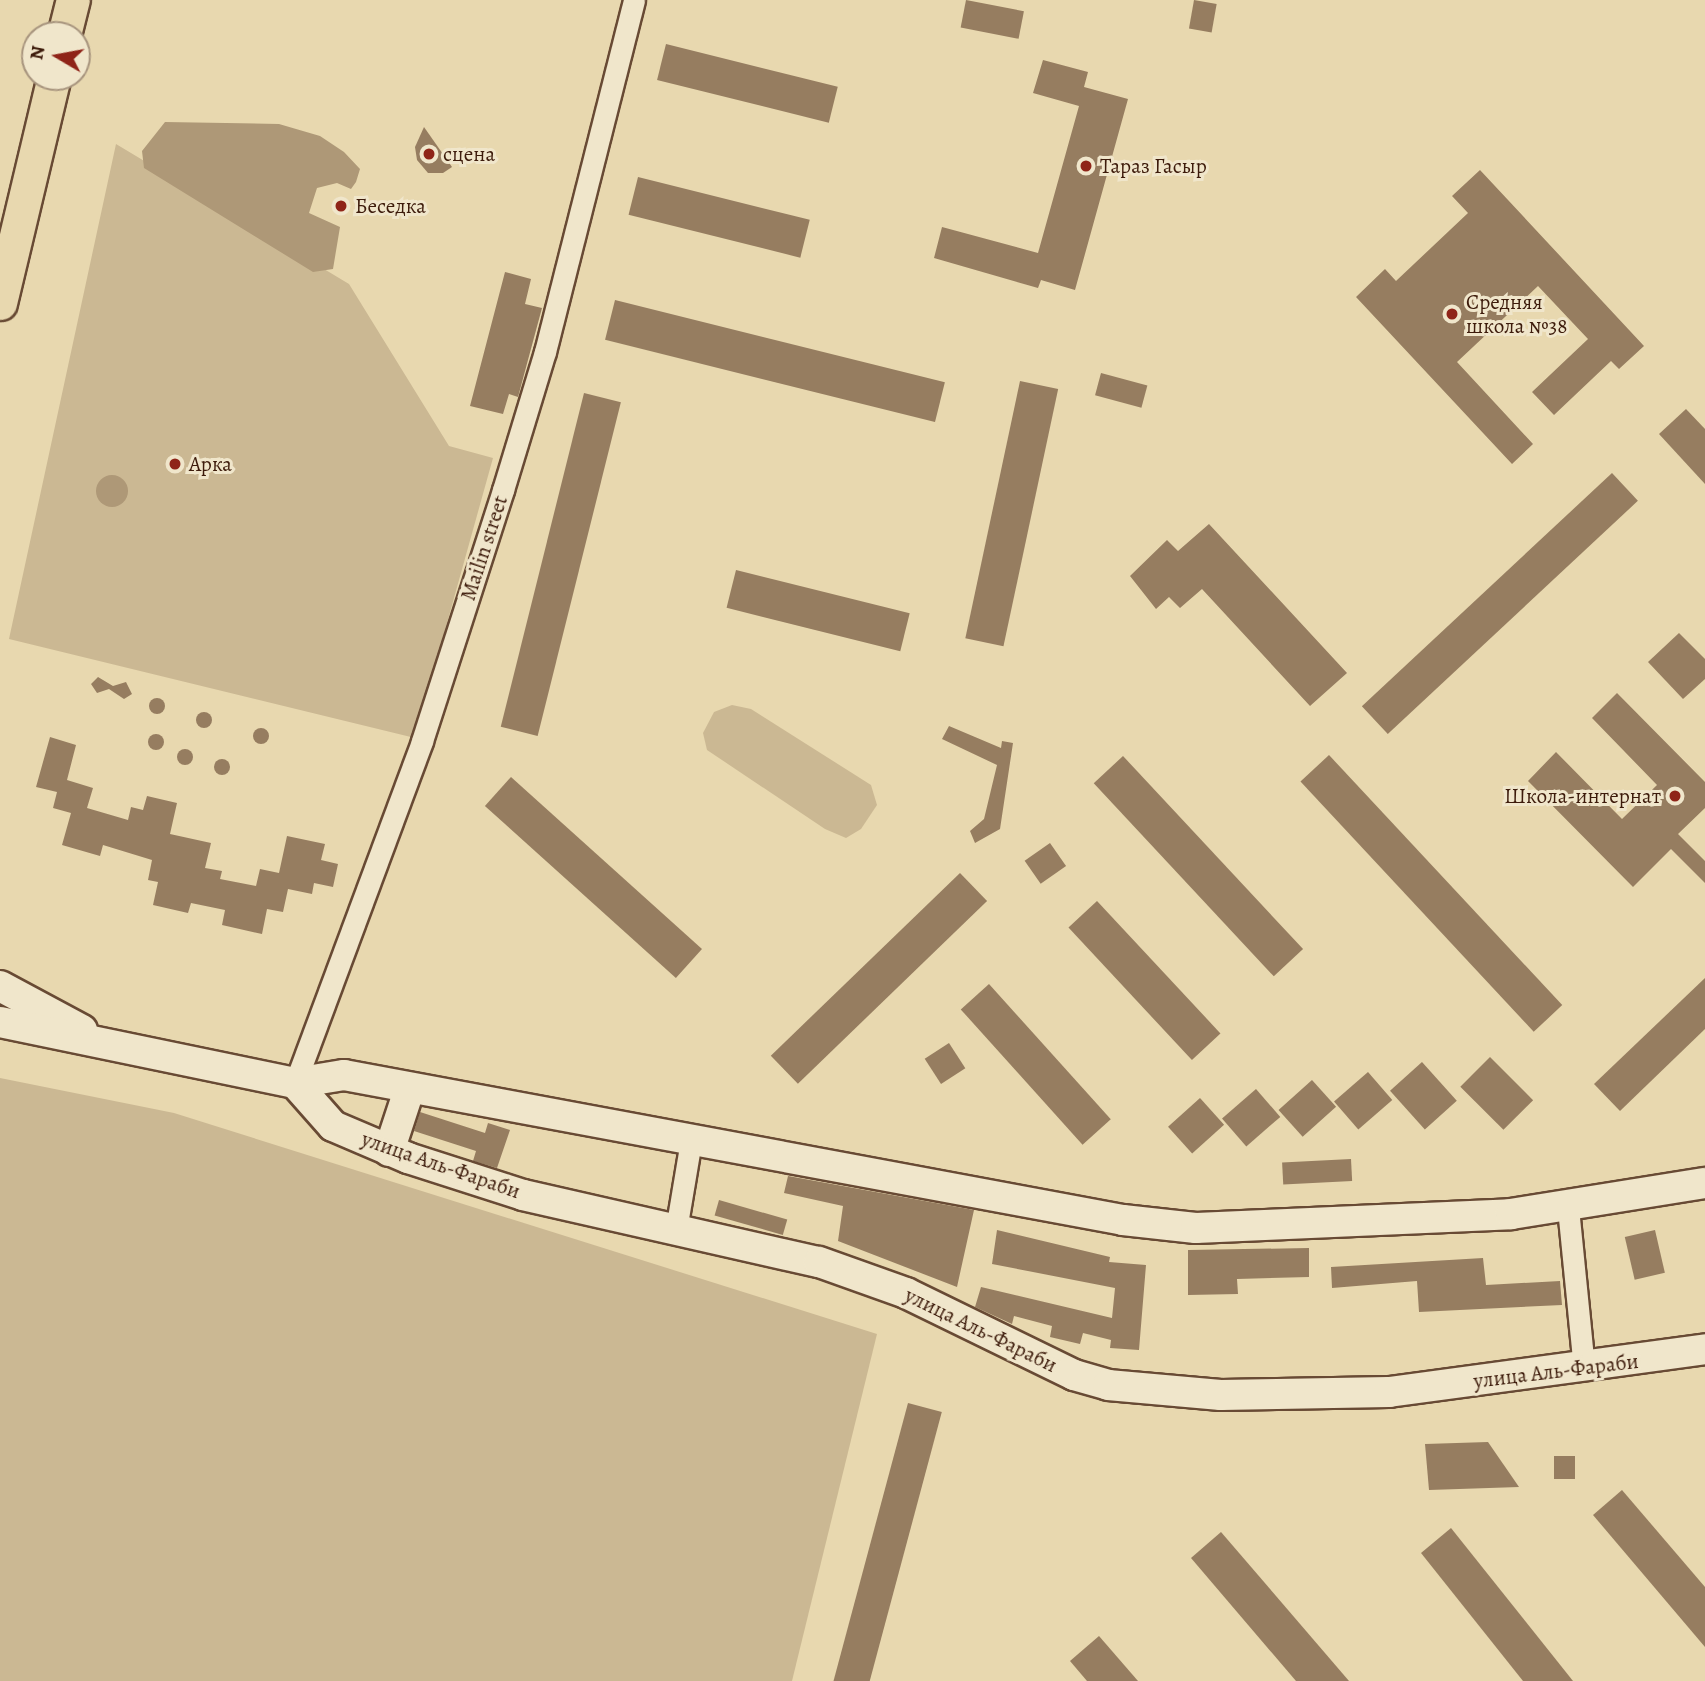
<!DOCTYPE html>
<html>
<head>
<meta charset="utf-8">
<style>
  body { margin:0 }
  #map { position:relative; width:1705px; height:1681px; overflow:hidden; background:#e8d8af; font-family:Alegreya,serif }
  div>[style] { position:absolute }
  .green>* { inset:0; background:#cbb893 }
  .water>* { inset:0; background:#ae9877 }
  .round { border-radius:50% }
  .building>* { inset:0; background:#967d60; transform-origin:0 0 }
  .roads { filter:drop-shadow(2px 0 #684a34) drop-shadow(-2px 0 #684a34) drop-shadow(0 2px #684a34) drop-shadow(0 -2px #684a34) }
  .street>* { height:21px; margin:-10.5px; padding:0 10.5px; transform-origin:10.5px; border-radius:10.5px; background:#f0e6cb }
  .secondary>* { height:30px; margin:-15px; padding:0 15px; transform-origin:15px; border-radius:15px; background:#f0e6cb }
  .primary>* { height:33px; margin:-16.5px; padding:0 16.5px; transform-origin:16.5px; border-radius:16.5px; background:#e8d8af }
  .dots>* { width:19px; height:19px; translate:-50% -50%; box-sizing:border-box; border:4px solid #f0e6cb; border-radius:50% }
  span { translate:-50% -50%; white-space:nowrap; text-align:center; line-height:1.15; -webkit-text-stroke:6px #f0e6cb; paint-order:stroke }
  .poi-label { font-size:21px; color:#3d1b0b }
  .left { translate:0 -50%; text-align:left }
  .right { translate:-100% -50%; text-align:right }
  .street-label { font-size:21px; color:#3d1b0b }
  .north { position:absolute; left:21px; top:21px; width:70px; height:70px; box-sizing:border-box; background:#f0e6cb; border:2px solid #a8957e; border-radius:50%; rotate:280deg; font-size:19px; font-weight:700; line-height:28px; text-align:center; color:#3d1b0b }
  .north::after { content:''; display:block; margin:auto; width:24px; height:32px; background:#8f2418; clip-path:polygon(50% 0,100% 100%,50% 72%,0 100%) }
</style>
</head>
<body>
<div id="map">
  <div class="green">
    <div style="clip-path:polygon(116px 144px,349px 284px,449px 446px,493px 458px,415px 738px,9px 639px)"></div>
    <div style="clip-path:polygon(732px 705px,751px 709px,871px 785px,877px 805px,861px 829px,846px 838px,825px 829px,707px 750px,703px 733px,714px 712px)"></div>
    <div style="clip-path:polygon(0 1078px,174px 1113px,877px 1334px,792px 1681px,0 1681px)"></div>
  </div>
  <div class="water">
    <div style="clip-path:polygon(165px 122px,279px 124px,320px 136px,344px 152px,360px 169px,356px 182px,351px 189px,337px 183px,317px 188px,309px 213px,340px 227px,333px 269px,313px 272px,144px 168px,142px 151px)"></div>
    <div class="round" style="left:96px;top:475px;width:32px;height:32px"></div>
  </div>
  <div class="building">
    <div style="left:966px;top:0;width:59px;height:28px;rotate:11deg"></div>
    <div style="left:1194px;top:0;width:23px;height:29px;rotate:10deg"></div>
    <div style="left:666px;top:44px;width:177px;height:37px;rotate:14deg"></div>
    <div style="clip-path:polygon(1043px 60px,1088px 72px,1084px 87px,1128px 99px,1075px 290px,1041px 280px,1038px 288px,934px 258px,942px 227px,1038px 253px,1079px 106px,1033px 93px)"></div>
    <div style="clip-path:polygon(424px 127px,452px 167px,443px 173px,428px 173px,417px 160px,415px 147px)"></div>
    <div style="clip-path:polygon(1480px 170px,1644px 346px,1619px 369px,1611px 361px,1554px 415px,1532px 392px,1588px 339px,1538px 286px,1457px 362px,1533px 444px,1512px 464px,1356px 297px,1385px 269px,1396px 281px,1468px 213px,1452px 196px)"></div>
    <div style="left:638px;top:177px;width:177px;height:39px;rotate:14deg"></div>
    <div class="round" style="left:332px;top:197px;width:18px;height:18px"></div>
    <div style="clip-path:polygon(505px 272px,531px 279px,525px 304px,542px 308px,518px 397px,509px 394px,503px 414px,470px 406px)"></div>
    <div style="left:615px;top:300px;width:340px;height:41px;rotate:14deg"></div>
    <div style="left:1101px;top:373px;width:48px;height:23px;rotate:15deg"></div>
    <div style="left:1020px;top:381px;width:39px;height:263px;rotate:12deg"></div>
    <div style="left:584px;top:393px;width:38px;height:344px;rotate:14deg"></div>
    <div style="clip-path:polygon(1686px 409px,1705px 429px,1705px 484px,1659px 434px)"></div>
    <div style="left:1612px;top:473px;width:38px;height:342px;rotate:47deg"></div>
    <div style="clip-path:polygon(1209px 524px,1347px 673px,1310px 706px,1202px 589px,1180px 608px,1169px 597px,1156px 609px,1130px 576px,1167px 540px,1178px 551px)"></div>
    <div style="left:736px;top:570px;width:179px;height:39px;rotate:14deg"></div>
    <div style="clip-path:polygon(1679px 633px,1705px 659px,1705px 679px,1683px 699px,1648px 662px)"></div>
    <div style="clip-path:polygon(98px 677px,113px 686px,126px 682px,132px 694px,124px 699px,109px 689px,97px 693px,91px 684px)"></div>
    <div style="clip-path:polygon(1617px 693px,1705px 782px,1705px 808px,1678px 834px,1705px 861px,1705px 883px,1671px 849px,1633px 887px,1528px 781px,1556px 752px,1622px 819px,1657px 785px,1592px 718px)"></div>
    <div class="round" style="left:149px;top:698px;width:16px;height:16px"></div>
    <div class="round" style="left:196px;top:712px;width:16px;height:16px"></div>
    <div style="clip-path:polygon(949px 726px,1001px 748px,1002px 741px,1013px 743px,1000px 829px,975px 843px,970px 831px,984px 819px,997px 765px,942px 739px)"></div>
    <div class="round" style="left:253px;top:728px;width:16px;height:16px"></div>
    <div class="round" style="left:148px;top:734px;width:16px;height:16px"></div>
    <div style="clip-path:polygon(50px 737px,76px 745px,67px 780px,93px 788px,87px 808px,128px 820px,131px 807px,143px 810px,147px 796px,177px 803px,170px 834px,211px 843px,205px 868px,222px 871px,220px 879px,256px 886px,260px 869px,279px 873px,287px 836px,325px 844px,321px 860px,338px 864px,333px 887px,314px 883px,312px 894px,288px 889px,283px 912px,267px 909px,262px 934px,222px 925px,225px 910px,191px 903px,188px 913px,153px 905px,158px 882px,148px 880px,152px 860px,103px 845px,100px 856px,62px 845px,71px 813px,53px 808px,57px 792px,36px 787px)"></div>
    <div class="round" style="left:177px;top:749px;width:16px;height:16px"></div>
    <div style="left:1329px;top:755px;width:342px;height:39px;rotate:47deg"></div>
    <div style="left:1123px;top:756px;width:264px;height:40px;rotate:47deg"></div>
    <div class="round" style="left:214px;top:759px;width:16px;height:16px"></div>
    <div style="left:511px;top:777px;width:257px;height:39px;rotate:42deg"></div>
    <div style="left:1050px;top:843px;width:28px;height:31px;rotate:55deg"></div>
    <div style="left:960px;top:873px;width:39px;height:263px;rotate:46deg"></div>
    <div style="left:1097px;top:901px;width:181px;height:39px;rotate:47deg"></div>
    <div style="clip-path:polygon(1705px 978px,1705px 1029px,1620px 1111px,1594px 1084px)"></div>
    <div style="left:989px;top:984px;width:182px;height:38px;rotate:48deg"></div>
    <div style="left:949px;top:1043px;width:30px;height:29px;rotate:57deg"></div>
    <div style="left:1490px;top:1057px;width:61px;height:42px;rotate:45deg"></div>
    <div style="left:1422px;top:1062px;width:52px;height:43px;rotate:48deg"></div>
    <div style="left:1368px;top:1072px;width:37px;height:45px;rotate:49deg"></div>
    <div style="left:1312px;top:1080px;width:36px;height:45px;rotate:48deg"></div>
    <div style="left:1256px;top:1089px;width:37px;height:45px;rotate:49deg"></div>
    <div style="left:1200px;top:1098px;width:36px;height:43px;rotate:48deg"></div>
    <div style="clip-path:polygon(420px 1112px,485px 1133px,488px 1123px,510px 1130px,497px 1168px,473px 1161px,476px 1151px,414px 1131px)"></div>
    <div style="left:1351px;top:1159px;width:22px;height:69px;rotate:87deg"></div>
    <div style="clip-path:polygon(788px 1176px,974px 1210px,957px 1287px,838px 1241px,843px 1206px,784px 1193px)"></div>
    <div style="left:719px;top:1200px;width:71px;height:16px;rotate:16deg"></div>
    <div style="clip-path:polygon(997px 1230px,1110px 1257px,1109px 1262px,1146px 1265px,1139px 1350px,1110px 1348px,1111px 1340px,1083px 1333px,1080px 1344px,1050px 1337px,1052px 1326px,1014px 1316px,1012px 1324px,975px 1307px,981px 1287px,1112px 1318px,1115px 1288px,992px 1264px)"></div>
    <div style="left:1655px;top:1230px;width:44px;height:31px;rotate:77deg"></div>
    <div style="clip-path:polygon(1309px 1248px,1309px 1277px,1237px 1279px,1238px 1294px,1188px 1295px,1188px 1250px)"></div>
    <div style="clip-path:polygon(1483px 1258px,1486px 1285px,1560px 1281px,1562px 1305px,1419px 1312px,1417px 1281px,1332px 1288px,1331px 1267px)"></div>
    <div style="left:908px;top:1403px;width:35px;height:289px;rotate:15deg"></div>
    <div style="clip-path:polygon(1488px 1442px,1519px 1487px,1429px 1490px,1425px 1444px)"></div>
    <div style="left:1554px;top:1456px;width:21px;height:23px"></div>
    <div style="clip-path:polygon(1622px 1490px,1705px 1587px,1705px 1647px,1593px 1515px)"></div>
    <div style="clip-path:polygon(1451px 1528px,1573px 1681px,1523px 1681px,1421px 1553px)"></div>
    <div style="clip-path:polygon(1221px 1532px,1349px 1681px,1296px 1681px,1191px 1558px)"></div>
    <div style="clip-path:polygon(1099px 1636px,1138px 1681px,1087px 1681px,1070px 1661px)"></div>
  </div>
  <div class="roads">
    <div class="street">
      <div style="left:295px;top:1083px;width:365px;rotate:-69.6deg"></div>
      <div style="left:422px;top:741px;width:264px;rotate:-72.1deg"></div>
      <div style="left:503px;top:490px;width:144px;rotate:-73.1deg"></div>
      <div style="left:545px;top:352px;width:363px;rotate:-75.8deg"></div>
      <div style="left:1568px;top:1208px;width:161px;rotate:84.3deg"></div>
      <div style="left:676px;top:1230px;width:91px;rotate:-80.5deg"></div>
    </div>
    <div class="secondary">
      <div style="left:0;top:986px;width:93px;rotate:28.2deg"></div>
      <div style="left:0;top:1022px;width:301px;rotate:11.7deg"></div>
      <div style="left:295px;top:1083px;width:50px;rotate:-9.3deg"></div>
      <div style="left:344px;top:1075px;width:792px;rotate:10.54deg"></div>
      <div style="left:1123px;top:1220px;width:73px;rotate:6.3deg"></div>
      <div style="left:1196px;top:1228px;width:315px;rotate:-2.5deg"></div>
      <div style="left:1511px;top:1214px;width:196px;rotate:-9.1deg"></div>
      <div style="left:295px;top:1083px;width:57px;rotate:48.5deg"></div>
      <div style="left:333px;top:1126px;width:82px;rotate:23.1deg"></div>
      <div style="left:408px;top:1158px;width:121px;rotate:17.8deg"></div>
      <div style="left:523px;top:1195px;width:303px;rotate:12.8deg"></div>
      <div style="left:819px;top:1262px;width:92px;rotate:19.6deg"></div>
      <div style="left:906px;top:1293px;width:187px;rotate:26deg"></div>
      <div style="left:1074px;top:1375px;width:35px;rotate:16deg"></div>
      <div style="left:1108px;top:1385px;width:113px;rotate:5.1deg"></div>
      <div style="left:1221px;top:1395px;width:168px;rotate:-1deg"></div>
      <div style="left:1389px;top:1392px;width:319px;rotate:-7.7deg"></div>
      <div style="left:389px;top:1151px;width:64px;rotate:-71.8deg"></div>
    </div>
    <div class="primary">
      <div style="left:64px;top:35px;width:36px;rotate:-76deg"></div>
      <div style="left:0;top:303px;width:232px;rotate:-76.6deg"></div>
    </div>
  </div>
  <div class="dots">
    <div style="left:429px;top:154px;background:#8f2418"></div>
    <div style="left:1086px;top:166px;background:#8f2418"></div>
    <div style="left:341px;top:206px;background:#8f2418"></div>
    <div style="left:1452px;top:314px;background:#8f2418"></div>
    <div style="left:175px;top:464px;background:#8f2418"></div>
    <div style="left:1675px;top:796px;background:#8f2418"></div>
  </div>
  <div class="poi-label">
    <span class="left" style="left:443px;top:154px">сцена</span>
    <span class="left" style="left:1100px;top:166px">Тараз Гасыр</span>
    <span class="left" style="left:355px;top:206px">Беседка</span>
    <span class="left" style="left:1466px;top:314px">Средняя<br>школа №38</span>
    <span class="left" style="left:189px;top:464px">Арка</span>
    <span class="right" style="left:1661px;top:796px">Школа-интернат</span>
  </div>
  <div class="street-label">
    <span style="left:484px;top:548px;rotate:-72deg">Mailin street</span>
    <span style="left:441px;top:1165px;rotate:19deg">улица Аль-Фараби</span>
    <span style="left:981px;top:1330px;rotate:26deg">улица Аль-Фараби</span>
    <span style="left:1556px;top:1371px;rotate:-7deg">улица Аль-Фараби</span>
  </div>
  <div class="north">N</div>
</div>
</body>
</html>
